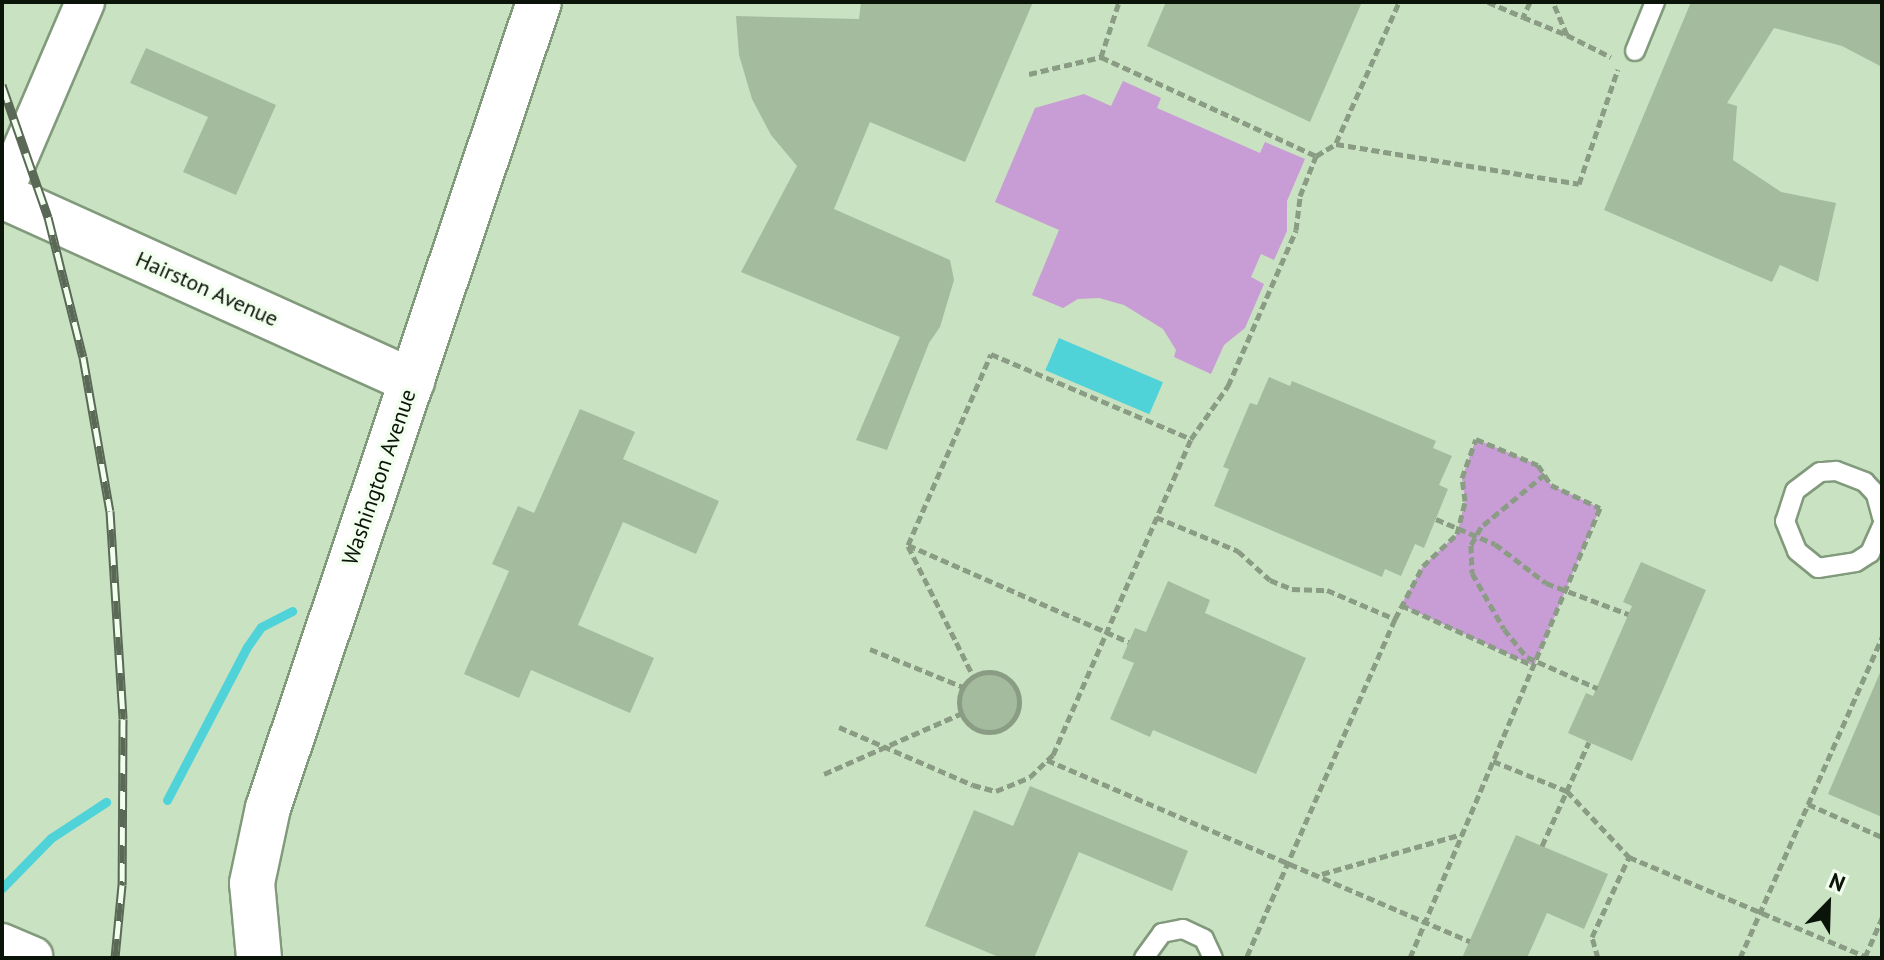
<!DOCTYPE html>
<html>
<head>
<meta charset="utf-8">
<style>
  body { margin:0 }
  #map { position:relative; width:1884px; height:960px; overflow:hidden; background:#c9e2c2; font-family:"PT Sans",sans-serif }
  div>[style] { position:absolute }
  .green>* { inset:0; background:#c89cd4 }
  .water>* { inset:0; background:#50d3d8; transform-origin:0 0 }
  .stream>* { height:9px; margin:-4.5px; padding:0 4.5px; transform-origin:4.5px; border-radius:4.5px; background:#50d3d8 }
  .building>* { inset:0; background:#a4bc9d }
  .round { border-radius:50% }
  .path>* { height:5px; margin-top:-2.5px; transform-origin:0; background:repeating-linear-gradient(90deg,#8a9d84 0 8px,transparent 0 12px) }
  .path>.ring { margin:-2.5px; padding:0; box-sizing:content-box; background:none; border:5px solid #8a9d84; border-radius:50% }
  .roads { filter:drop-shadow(2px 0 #829a7c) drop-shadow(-2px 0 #829a7c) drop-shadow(0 2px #829a7c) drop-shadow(0 -2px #829a7c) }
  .service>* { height:18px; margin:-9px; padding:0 9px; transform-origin:9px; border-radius:9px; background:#fff }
  .minor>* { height:38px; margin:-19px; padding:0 19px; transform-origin:19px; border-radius:19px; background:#fff }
  .tertiary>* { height:44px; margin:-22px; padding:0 22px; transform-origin:22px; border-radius:22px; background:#fff }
  .rail>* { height:9px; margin-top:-4.5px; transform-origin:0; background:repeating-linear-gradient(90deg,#f2ffee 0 18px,#5a6956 0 36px); box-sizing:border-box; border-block:2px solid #5a6956 }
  span { translate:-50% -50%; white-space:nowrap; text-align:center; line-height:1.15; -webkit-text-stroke:7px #f2ffee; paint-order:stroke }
  .street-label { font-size:22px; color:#0b1409 }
  .frame { position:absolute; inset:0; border:4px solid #0b1409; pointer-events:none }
  .north { position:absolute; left:1788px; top:864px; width:80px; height:80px; -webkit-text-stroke:6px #f2ffee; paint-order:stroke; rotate:23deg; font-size:22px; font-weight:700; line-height:32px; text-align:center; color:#0b1409 }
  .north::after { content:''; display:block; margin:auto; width:28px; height:36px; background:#0b1409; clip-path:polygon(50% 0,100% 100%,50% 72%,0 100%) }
</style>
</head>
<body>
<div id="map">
  <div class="green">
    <div style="clip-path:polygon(1123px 81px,1161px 98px,1157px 108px,1260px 153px,1265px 142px,1305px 159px,1287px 201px,1287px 231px,1274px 260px,1261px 254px,1251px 277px,1264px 284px,1245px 328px,1224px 345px,1211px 374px,1174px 357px,1176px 350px,1163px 329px,1124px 305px,1099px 298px,1078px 299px,1063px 308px,1032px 295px,1059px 230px,995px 202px,1035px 108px,1084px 94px,1111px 106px)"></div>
    <div style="clip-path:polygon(1476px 439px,1538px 465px,1551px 485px,1600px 508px,1534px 666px,1401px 605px,1423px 566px,1457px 534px,1465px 501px,1462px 478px)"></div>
  </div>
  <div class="water">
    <div style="left:1059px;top:338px;width:113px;height:35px;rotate:23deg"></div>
  </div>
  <div class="stream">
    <div style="left:167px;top:800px;width:173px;rotate:-62.4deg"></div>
    <div style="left:247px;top:647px;width:24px;rotate:-55deg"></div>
    <div style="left:261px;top:627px;width:35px;rotate:-27deg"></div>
    <div style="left:2px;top:888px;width:70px;rotate:-45.6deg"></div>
    <div style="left:51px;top:838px;width:66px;rotate:-33.2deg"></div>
  </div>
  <div class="building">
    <div style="clip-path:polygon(861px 2px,1033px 2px,965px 162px,870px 122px,834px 209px,950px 260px,954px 280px,940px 327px,929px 343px,887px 450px,856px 440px,900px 337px,741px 272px,797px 166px,771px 135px,752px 99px,739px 55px,736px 16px,859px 19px)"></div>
    <div style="clip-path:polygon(1166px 2px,1362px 2px,1310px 122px,1147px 46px)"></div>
    <div style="clip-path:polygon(1691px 2px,1882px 2px,1882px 67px,1842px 46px,1774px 28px,1727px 103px,1737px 106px,1733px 160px,1781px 192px,1836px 203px,1818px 282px,1780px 265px,1772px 282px,1604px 210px)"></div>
    <div style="clip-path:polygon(146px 48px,276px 105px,236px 195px,183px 172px,208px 117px,130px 83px)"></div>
    <div style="clip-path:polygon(1269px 377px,1290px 386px,1292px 381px,1436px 441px,1433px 448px,1452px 456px,1439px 485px,1448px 489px,1424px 548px,1415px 544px,1401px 576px,1385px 569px,1382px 577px,1214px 506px,1229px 469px,1223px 467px,1250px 403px,1257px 405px)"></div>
    <div style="clip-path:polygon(580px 409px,635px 432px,623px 459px,719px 501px,696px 554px,623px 522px,578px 625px,654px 658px,630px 713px,531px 670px,519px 698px,464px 674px,509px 571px,492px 564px,518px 506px,534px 513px)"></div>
    <div style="clip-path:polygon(1641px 562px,1706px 590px,1632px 761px,1568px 733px,1586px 693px,1593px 696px,1632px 606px,1623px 602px)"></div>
    <div style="clip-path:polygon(1168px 581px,1210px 600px,1205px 613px,1306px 658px,1256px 774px,1153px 730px,1150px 737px,1110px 719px,1134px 663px,1122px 658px,1135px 628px,1146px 632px)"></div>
    <div style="clip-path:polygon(1882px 668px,1882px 817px,1828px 794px)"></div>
    <div class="round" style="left:959px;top:672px;width:60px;height:60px"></div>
    <div style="clip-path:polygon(1030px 786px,1188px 851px,1172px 891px,1079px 852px,1034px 958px,1001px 958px,925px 926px,974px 810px,1013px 826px)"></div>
    <div style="clip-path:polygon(1516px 835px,1608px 874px,1584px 929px,1547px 913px,1527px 958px,1462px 958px)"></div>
  </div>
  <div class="path">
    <div style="left:1488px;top:2px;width:38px;rotate:23deg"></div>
    <div style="left:1530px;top:2px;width:17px;rotate:115deg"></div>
    <div style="left:1523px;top:17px;width:48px;rotate:22.2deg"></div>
    <div style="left:1567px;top:35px;width:36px;rotate:-113deg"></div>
    <div style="left:1567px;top:35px;width:49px;rotate:26.6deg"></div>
    <div style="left:1101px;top:57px;width:237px;rotate:24.7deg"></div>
    <div style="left:1029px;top:74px;width:74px;rotate:-13.3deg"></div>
    <div style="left:1101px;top:57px;width:58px;rotate:-71.9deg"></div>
    <div style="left:1336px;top:143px;width:154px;rotate:-65.9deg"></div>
    <div style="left:1545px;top:474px;width:83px;rotate:140.4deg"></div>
    <div style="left:1481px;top:527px;width:21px;rotate:119deg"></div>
    <div style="left:1471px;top:545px;width:28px;rotate:88deg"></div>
    <div style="left:1472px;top:573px;width:64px;rotate:60.3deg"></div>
    <div style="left:1504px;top:629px;width:36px;rotate:51deg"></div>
    <div style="left:1527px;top:657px;width:77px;rotate:23.9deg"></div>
    <div style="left:1156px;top:517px;width:89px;rotate:22.5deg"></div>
    <div style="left:1238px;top:551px;width:43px;rotate:42.2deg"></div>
    <div style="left:1270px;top:580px;width:24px;rotate:22deg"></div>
    <div style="left:1292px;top:589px;width:35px;rotate:2deg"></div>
    <div style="left:1327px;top:590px;width:74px;rotate:23.1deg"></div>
    <div style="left:1395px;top:619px;width:370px;rotate:113.7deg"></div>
    <div style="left:1436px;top:519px;width:64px;rotate:23deg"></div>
    <div style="left:1495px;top:544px;width:64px;rotate:37.4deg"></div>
    <div style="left:1546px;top:583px;width:88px;rotate:20.7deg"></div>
    <div style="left:908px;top:545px;width:208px;rotate:-66.5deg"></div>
    <div style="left:991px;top:354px;width:217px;rotate:23deg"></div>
    <div style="left:908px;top:545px;width:241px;rotate:23.7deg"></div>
    <div style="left:908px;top:546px;width:145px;rotate:63.4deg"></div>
    <div style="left:1401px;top:605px;width:146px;rotate:24.6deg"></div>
    <div style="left:1395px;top:619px;width:60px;rotate:-62.2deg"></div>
    <div style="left:1423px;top:566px;width:47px;rotate:-43.3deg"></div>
    <div style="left:1457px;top:534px;width:34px;rotate:-76deg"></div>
    <div style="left:1465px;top:501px;width:23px;rotate:-97deg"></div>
    <div style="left:1462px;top:478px;width:41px;rotate:-70.3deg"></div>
    <div style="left:1476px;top:439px;width:67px;rotate:22.8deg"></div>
    <div style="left:1538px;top:465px;width:24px;rotate:57deg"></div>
    <div style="left:1551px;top:485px;width:54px;rotate:25.1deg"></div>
    <div style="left:1600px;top:508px;width:488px;rotate:112.9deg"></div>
    <div style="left:870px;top:649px;width:100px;rotate:22.2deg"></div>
    <div class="ring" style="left:959px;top:672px;width:55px;height:55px"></div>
    <div style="left:839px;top:727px;width:146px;rotate:23.4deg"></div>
    <div style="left:973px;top:785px;width:24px;rotate:15deg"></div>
    <div style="left:996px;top:791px;width:37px;rotate:-22deg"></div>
    <div style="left:1030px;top:777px;width:32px;rotate:-44deg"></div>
    <div style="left:1053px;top:755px;width:345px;rotate:-66.4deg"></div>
    <div style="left:1191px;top:439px;width:65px;rotate:-55.1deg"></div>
    <div style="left:1228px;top:386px;width:170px;rotate:-66.4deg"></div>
    <div style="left:1296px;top:230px;width:34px;rotate:-83deg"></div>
    <div style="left:1300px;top:196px;width:43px;rotate:-68.2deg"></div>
    <div style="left:1316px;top:156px;width:23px;rotate:-31deg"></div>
    <div style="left:1336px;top:144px;width:246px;rotate:9.3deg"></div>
    <div style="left:1579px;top:184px;width:121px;rotate:-71.3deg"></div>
    <div style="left:1047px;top:760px;width:460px;rotate:23.2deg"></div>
    <div style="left:1493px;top:761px;width:80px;rotate:22.1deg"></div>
    <div style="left:1567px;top:791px;width:91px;rotate:46.8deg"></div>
    <div style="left:824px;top:774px;width:149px;rotate:-23.8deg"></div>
    <div style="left:1808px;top:804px;width:81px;rotate:24deg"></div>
    <div style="left:1542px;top:846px;width:114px;rotate:-65.7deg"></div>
    <div style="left:1322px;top:874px;width:146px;rotate:-15.9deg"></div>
    <div style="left:1865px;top:957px;width:43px;rotate:-66.4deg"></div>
    <div style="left:1598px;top:958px;width:22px;rotate:-106deg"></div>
    <div style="left:1592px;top:937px;width:88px;rotate:-65.2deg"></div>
    <div style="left:1629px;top:857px;width:260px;rotate:22.8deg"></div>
    <div style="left:1740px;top:958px;width:351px;rotate:-66.1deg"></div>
  </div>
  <div class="roads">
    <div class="service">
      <div style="left:1635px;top:51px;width:53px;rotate:-67.8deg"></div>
      <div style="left:1882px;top:517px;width:24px;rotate:-105deg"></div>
      <div style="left:1876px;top:494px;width:16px;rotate:-133deg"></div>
      <div style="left:1865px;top:482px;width:31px;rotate:-159deg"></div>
      <div style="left:1836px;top:471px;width:16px;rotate:176deg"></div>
      <div style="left:1820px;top:472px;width:31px;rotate:143deg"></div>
      <div style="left:1795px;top:491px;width:32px;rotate:108deg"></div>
      <div style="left:1785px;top:521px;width:32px;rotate:68deg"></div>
      <div style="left:1797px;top:551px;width:27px;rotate:39deg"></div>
      <div style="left:1818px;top:568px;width:38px;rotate:-9deg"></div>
      <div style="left:1856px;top:562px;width:17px;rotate:-33deg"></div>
      <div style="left:1870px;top:553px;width:30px;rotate:-66deg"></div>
      <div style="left:1144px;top:958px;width:31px;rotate:-54deg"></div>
      <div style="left:1162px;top:933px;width:21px;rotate:-11deg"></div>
      <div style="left:1183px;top:929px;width:23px;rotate:25deg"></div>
      <div style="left:1204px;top:939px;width:21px;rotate:65deg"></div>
    </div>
    <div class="minor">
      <div style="left:2px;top:196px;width:211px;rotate:-66.8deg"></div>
      <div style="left:2px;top:943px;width:34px;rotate:23deg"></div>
    </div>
    <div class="tertiary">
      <div style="left:2px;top:196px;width:450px;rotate:24.3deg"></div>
      <div style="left:259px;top:958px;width:75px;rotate:-95.3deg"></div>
      <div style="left:252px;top:883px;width:77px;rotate:-78deg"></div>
      <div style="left:268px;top:808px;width:850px;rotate:-71.42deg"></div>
    </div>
  </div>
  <div class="rail">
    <div style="left:2px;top:85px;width:140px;rotate:70.8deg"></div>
    <div style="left:48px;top:217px;width:144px;rotate:76deg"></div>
    <div style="left:83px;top:357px;width:156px;rotate:80.1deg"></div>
    <div style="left:110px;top:511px;width:208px;rotate:86.4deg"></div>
    <div style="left:123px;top:719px;width:166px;rotate:90.3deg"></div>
    <div style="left:122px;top:885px;width:73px;rotate:95.5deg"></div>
  </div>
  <div class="street-label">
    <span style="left:207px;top:289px;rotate:24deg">Hairston Avenue</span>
    <span style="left:379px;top:477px;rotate:-71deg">Washington Avenue</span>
  </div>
  <div class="frame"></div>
  <div class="north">N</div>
</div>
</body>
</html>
